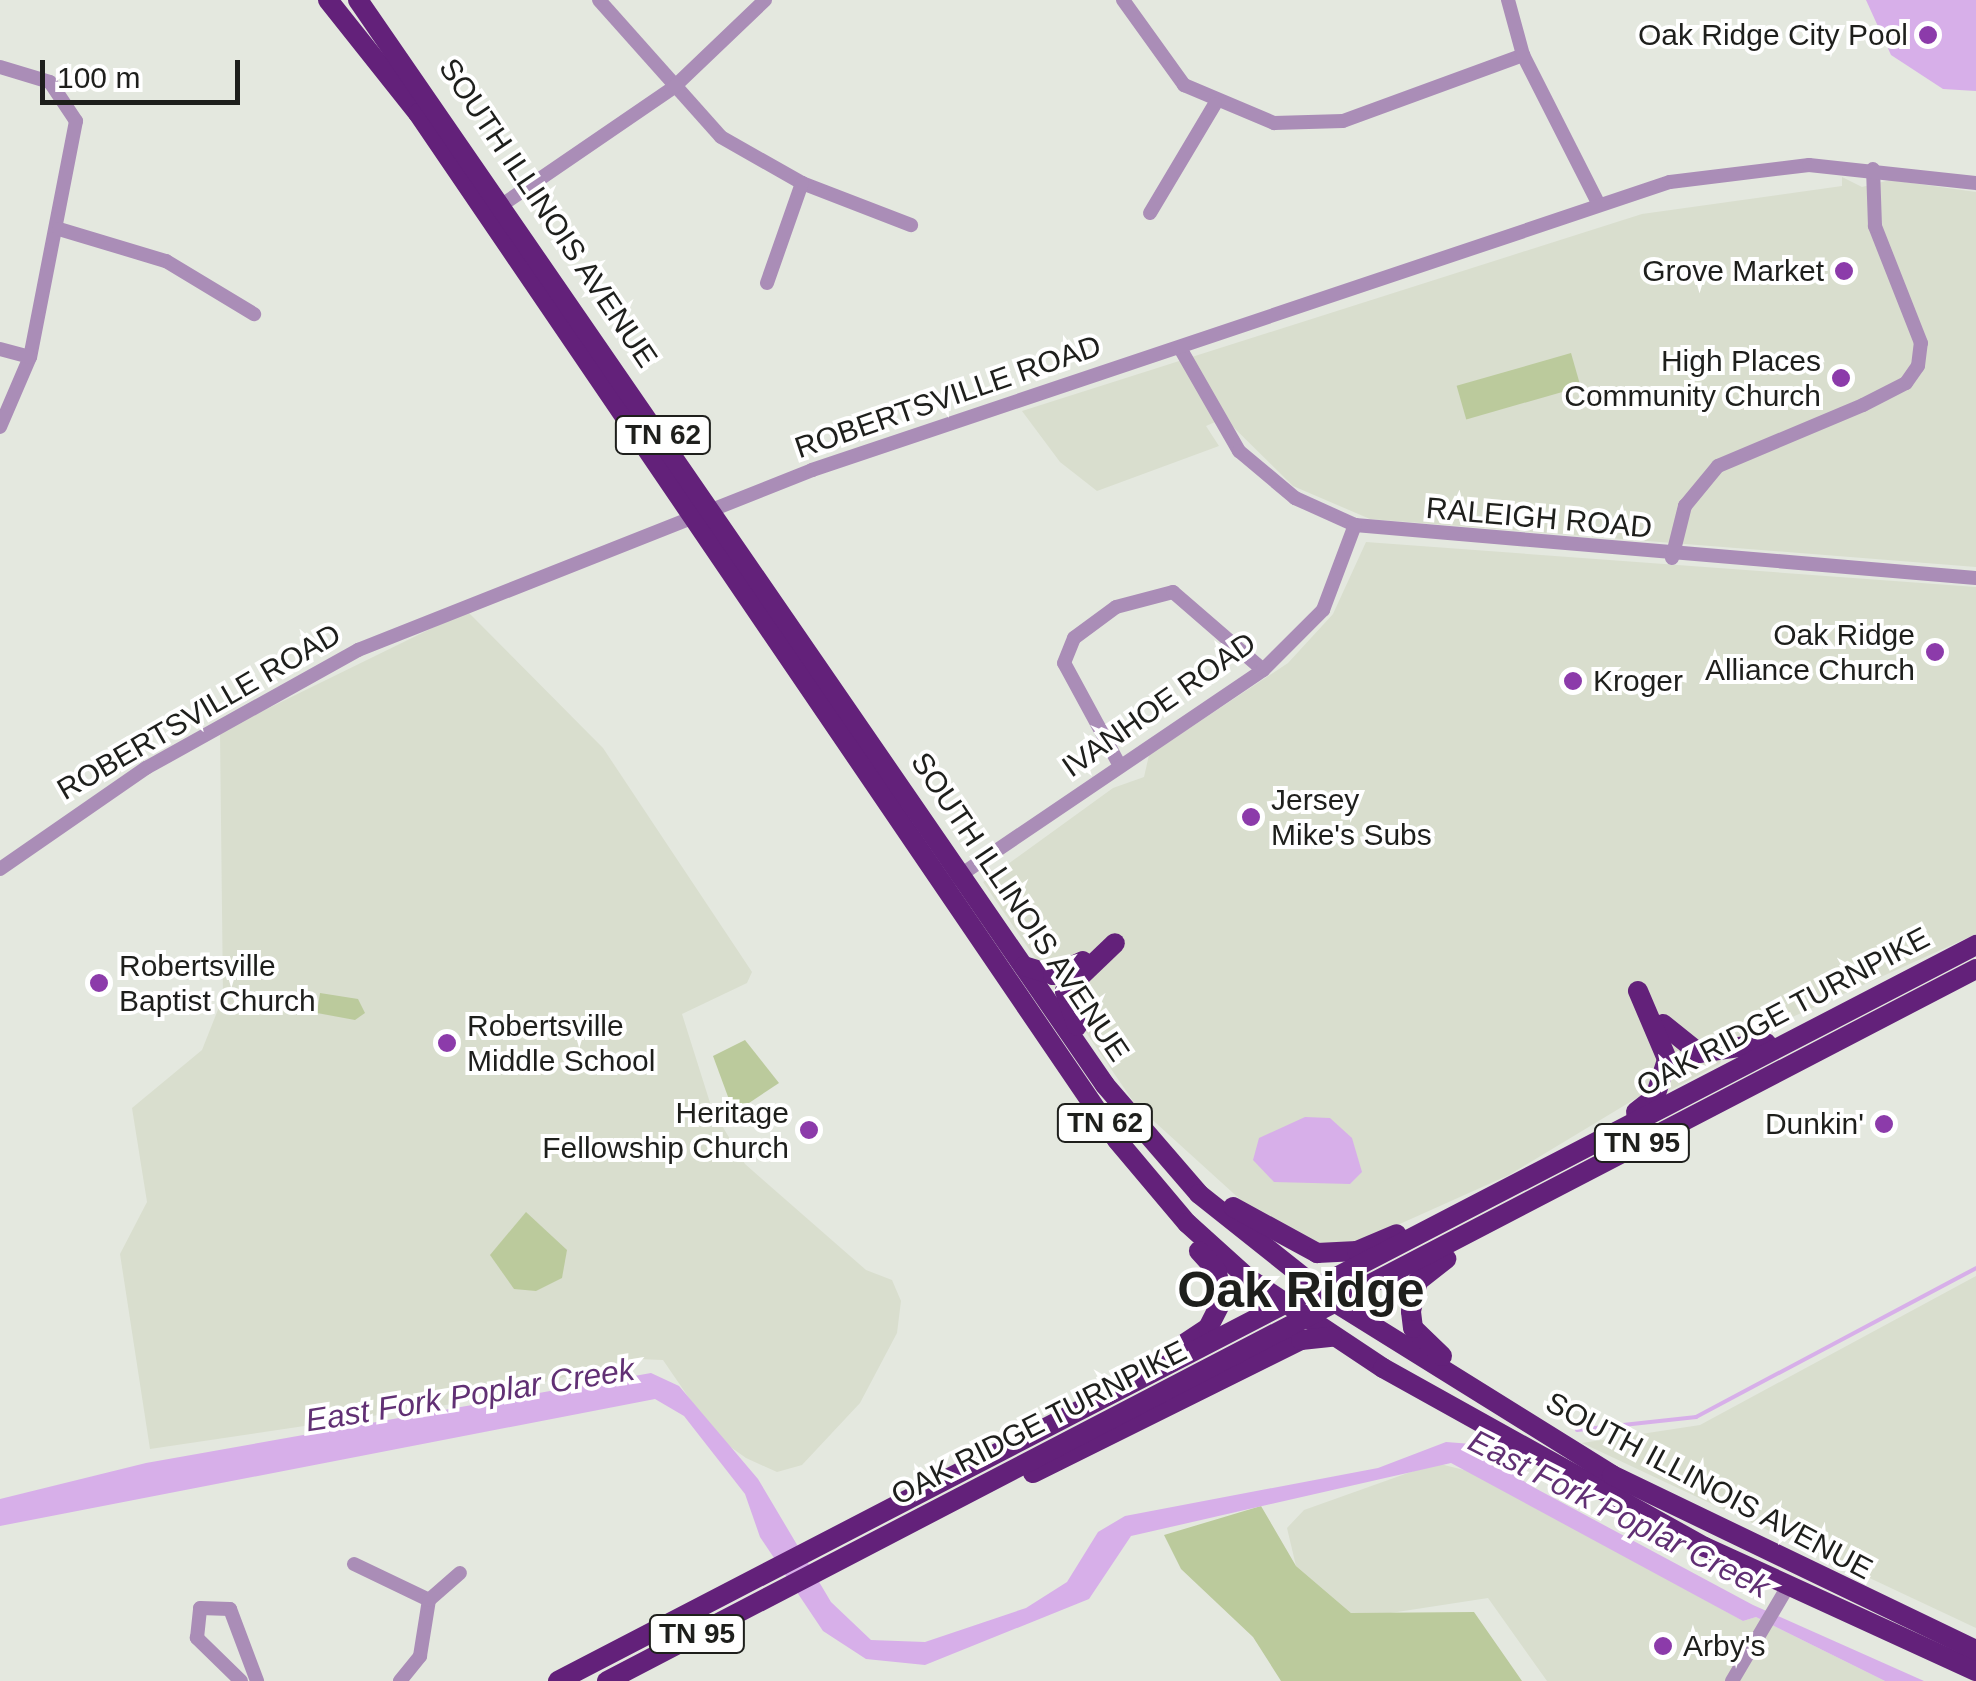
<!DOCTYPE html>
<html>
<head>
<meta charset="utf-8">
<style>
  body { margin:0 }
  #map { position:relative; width:1976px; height:1681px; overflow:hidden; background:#e4e8df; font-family:Helvetica,sans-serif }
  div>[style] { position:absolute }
  .built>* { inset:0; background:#d9dece }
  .green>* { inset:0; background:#bbca9c; transform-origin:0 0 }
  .water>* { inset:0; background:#d7afe9 }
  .stream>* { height:4px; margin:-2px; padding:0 2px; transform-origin:2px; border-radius:2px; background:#d7afe9 }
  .minor>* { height:14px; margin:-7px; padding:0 7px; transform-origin:7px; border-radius:7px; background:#aa8db7 }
  .highway>* { height:20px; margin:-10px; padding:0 10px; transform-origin:10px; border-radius:10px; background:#63217a }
  .dots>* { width:28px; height:28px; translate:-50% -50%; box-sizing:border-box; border:5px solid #fff; border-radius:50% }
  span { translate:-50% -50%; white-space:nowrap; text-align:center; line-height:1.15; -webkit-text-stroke:8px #fff; paint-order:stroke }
  .shield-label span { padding:2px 8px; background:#fff; border:2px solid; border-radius:8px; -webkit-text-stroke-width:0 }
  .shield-label { font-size:28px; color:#1e1f1c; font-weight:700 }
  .poi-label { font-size:30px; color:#1e1f1c }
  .right { translate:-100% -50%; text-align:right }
  .left { translate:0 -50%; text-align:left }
  .street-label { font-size:30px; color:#1e1f1c }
  .water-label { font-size:32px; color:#613074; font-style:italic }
  .town-label { font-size:50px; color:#1e1f1c; font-weight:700 }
  .scale { position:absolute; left:40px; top:60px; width:200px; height:45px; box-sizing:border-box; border:5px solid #1e1f1c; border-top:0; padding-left:12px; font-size:30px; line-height:35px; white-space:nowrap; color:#1e1f1c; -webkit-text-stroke:8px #fff; paint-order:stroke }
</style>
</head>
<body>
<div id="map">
  <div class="built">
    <div style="clip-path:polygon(1842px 177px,1862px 187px,1890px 180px,1976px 192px,1976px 567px,1370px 519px,1293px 486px,1224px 418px,1206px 426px,1219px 446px,1097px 491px,1060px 462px,1022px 411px,1642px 214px,1842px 186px)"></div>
    <div style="clip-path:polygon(1366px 542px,1976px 587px,1976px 934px,1726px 1047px,1720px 1064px,1667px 1092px,1650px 1090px,1509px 1175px,1364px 1240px,1322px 1245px,1243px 1202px,1135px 1104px,983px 882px,1113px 788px,1144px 777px,1149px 755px,1288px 663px,1333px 614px)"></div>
    <div style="clip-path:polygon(467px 611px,603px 748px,752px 972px,747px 983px,682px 1014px,712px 1109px,745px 1164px,866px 1270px,892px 1280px,901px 1301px,897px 1333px,860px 1403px,802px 1465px,777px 1472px,746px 1458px,715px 1436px,663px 1360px,638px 1359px,459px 1403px,150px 1449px,120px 1254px,147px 1202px,132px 1108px,202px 1050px,223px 997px,220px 732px)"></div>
    <div style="clip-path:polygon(1976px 1276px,1976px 1628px,1582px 1443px,1700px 1425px)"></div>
    <div style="clip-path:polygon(1436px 1463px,1484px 1475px,1743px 1621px,1756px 1617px,1885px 1681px,1547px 1681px,1488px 1598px,1371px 1616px,1351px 1613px,1296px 1566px,1287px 1528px,1304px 1510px)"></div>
  </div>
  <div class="green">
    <div style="left:1571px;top:353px;width:35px;height:119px;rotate:74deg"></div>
    <div style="clip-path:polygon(320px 993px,358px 999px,365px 1013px,355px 1020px,317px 1013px)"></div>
    <div style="clip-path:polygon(745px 1040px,779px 1083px,734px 1113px,713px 1056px)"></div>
    <div style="clip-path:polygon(526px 1212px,567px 1250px,562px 1278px,536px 1291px,514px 1289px,490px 1255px)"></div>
    <div style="clip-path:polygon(1261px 1506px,1296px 1566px,1351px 1613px,1474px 1612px,1522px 1681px,1281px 1681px,1253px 1637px,1181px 1569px,1164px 1535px)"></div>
  </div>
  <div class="water">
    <div style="clip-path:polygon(1866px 0,1976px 0,1976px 91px,1943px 89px,1891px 55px)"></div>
    <div style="clip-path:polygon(1305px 1117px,1330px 1118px,1352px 1138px,1362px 1172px,1350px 1184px,1274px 1182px,1253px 1160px,1259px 1138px)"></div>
    <div style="clip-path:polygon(651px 1373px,679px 1386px,758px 1479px,831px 1602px,871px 1640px,925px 1642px,1026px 1608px,1067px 1582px,1098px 1532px,1125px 1516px,1378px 1468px,1446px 1442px,1498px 1446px,1511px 1455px,1508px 1471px,1533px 1487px,1753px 1605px,1924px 1681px,1885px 1681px,1756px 1617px,1743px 1621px,1451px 1463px,1131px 1536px,1089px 1599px,925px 1665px,866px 1659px,823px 1631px,760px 1537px,745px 1494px,684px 1416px,655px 1399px,0 1526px,0 1499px,146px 1463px)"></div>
  </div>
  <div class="stream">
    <div style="left:1577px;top:1430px;width:120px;rotate:-6.2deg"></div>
    <div style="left:1696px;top:1417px;width:317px;rotate:-28deg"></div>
  </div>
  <div class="minor">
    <div style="left:599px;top:0;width:183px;rotate:48.3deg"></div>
    <div style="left:721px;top:137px;width:93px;rotate:29.6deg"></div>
    <div style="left:802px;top:183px;width:117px;rotate:21.1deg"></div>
    <div style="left:1123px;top:0;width:105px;rotate:54.3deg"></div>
    <div style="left:1184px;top:85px;width:98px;rotate:22.9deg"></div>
    <div style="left:1274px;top:123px;width:69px;rotate:-1.7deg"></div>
    <div style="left:1343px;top:121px;width:192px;rotate:-20.1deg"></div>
    <div style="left:1508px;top:0;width:57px;rotate:74.7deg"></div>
    <div style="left:1523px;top:55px;width:168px;rotate:63.1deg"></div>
    <div style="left:0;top:67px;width:52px;rotate:16.7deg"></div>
    <div style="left:50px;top:82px;width:47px;rotate:56.3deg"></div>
    <div style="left:76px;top:121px;width:240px;rotate:101deg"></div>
    <div style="left:30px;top:357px;width:76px;rotate:113.2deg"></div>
    <div style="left:496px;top:209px;width:216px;rotate:-34.4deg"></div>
    <div style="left:674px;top:87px;width:126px;rotate:-43.7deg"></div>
    <div style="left:1150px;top:213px;width:127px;rotate:-59.2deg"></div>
    <div style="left:59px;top:229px;width:112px;rotate:16.7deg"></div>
    <div style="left:166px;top:261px;width:103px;rotate:31.1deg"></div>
    <div style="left:767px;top:283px;width:106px;rotate:-70.7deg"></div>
    <div style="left:1180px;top:348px;width:119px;rotate:60.2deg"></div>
    <div style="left:1239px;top:451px;width:73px;rotate:40deg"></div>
    <div style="left:1295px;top:498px;width:66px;rotate:24.2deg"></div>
    <div style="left:1355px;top:525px;width:623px;rotate:4.88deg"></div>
    <div style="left:0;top:349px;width:31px;rotate:15deg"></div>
    <div style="left:1672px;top:558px;width:54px;rotate:-76deg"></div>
    <div style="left:1685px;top:506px;width:52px;rotate:-50.5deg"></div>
    <div style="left:1718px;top:466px;width:157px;rotate:-22.8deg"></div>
    <div style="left:1863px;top:405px;width:48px;rotate:-27.1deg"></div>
    <div style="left:1906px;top:383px;width:21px;rotate:-55deg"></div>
    <div style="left:1918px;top:366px;width:23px;rotate:-83deg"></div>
    <div style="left:1921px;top:343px;width:126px;rotate:-111.5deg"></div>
    <div style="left:1875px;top:226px;width:57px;rotate:-92deg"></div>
    <div style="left:1120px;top:766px;width:117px;rotate:-118.5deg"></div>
    <div style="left:1064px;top:663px;width:27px;rotate:-68deg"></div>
    <div style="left:1074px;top:638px;width:52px;rotate:-36.4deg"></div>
    <div style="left:1116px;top:607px;width:59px;rotate:-14.7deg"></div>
    <div style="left:1173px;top:592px;width:119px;rotate:40.9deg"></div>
    <div style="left:0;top:869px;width:178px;rotate:-34.7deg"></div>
    <div style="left:146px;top:768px;width:243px;rotate:-29.1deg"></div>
    <div style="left:358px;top:650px;width:488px;rotate:-21.6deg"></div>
    <div style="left:812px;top:470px;width:905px;rotate:-18.56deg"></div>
    <div style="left:1670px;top:182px;width:140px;rotate:-7deg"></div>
    <div style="left:1809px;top:165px;width:168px;rotate:6.2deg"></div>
    <div style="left:956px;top:878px;width:371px;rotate:-34.1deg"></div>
    <div style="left:1263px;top:670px;width:85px;rotate:-45deg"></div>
    <div style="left:1323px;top:610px;width:91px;rotate:-69.4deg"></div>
    <div style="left:354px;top:1564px;width:83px;rotate:25.6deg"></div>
    <div style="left:241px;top:1681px;width:62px;rotate:-135.7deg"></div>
    <div style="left:197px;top:1638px;width:30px;rotate:-84deg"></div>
    <div style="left:200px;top:1608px;width:30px;rotate:2deg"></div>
    <div style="left:230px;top:1609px;width:77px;rotate:69.4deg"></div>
    <div style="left:400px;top:1681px;width:32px;rotate:-51deg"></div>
    <div style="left:420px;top:1656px;width:57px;rotate:-80.9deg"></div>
    <div style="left:429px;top:1600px;width:41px;rotate:-41.1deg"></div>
    <div style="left:1732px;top:1681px;width:108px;rotate:-59.4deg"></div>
  </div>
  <div class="highway">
    <div style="left:328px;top:0;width:144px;rotate:51.5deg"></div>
    <div style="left:418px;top:113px;width:1242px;rotate:55.76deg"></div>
    <div style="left:1117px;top:1140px;width:109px;rotate:49.9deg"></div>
    <div style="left:1187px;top:1223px;width:82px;rotate:42deg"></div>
    <div style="left:1248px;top:1278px;width:162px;rotate:33.7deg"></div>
    <div style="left:1383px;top:1368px;width:368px;rotate:29.1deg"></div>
    <div style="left:1705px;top:1547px;width:298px;rotate:24.6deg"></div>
    <div style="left:358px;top:0;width:1317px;rotate:55.45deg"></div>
    <div style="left:1105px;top:1085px;width:144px;rotate:49.2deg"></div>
    <div style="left:1199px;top:1194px;width:175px;rotate:38.5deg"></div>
    <div style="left:1336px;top:1303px;width:325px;rotate:31.9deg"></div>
    <div style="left:1612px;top:1475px;width:404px;rotate:25.7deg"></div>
    <div style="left:1024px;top:966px;width:30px;rotate:17deg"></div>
    <div style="left:1053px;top:975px;width:33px;rotate:-25deg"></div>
    <div style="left:1663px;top:1024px;width:46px;rotate:38.9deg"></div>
    <div style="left:1699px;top:1053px;width:68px;rotate:-8.5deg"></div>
    <div style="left:1077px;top:1026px;width:37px;rotate:-109deg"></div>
    <div style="left:1065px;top:991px;width:69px;rotate:-43.8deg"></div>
    <div style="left:1636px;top:1112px;width:24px;rotate:-38deg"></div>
    <div style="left:1655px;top:1097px;width:40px;rotate:-72deg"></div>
    <div style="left:1667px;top:1059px;width:74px;rotate:-113.1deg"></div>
    <div style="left:1233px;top:1207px;width:96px;rotate:28.7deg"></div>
    <div style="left:1317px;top:1253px;width:40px;rotate:-2.9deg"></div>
    <div style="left:1357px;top:1251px;width:43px;rotate:-23deg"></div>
    <div style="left:1173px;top:1351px;width:42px;rotate:-33.3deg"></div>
    <div style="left:1208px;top:1328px;width:31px;rotate:-63deg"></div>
    <div style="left:1222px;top:1300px;width:29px;rotate:-100deg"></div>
    <div style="left:1217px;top:1271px;width:27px;rotate:-132deg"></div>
    <div style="left:1442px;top:1356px;width:40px;rotate:-136deg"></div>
    <div style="left:1413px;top:1328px;width:17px;rotate:-97deg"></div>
    <div style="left:1411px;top:1311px;width:31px;rotate:-77deg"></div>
    <div style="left:1418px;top:1281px;width:36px;rotate:-38deg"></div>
    <div style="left:1033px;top:1473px;width:299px;rotate:-26.4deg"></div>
    <div style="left:1301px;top:1340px;width:31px;rotate:-6deg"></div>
    <div style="left:558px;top:1681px;width:1598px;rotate:-27.43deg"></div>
    <div style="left:607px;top:1681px;width:1543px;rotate:-27.48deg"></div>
  </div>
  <div class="dots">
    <div style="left:1928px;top:35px;background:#8c3baa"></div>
    <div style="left:1844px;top:271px;background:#8c3baa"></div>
    <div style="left:1841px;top:378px;background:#8c3baa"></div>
    <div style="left:1935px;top:652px;background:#8c3baa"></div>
    <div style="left:1573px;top:681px;background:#8c3baa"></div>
    <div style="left:1251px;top:817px;background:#8c3baa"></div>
    <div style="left:99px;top:983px;background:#8c3baa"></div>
    <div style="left:447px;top:1043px;background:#8c3baa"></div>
    <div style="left:1884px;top:1124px;background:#8c3baa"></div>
    <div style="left:809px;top:1130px;background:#8c3baa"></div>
    <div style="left:1663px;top:1646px;background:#8c3baa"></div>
  </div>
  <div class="shield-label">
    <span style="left:663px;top:435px">TN 62</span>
    <span style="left:1105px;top:1123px">TN 62</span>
    <span style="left:1642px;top:1143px">TN 95</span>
    <span style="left:697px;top:1634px">TN 95</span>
  </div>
  <div class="poi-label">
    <span class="right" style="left:1908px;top:35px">Oak Ridge City Pool</span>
    <span class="right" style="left:1824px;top:271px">Grove Market</span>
    <span class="right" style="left:1821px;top:378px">High Places<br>Community Church</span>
    <span class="right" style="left:1915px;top:652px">Oak Ridge<br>Alliance Church</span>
    <span class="left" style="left:1593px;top:681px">Kroger</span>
    <span class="left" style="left:1271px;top:817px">Jersey<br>Mike's Subs</span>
    <span class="left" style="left:119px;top:983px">Robertsville<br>Baptist Church</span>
    <span class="left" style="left:467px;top:1043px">Robertsville<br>Middle School</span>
    <span class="right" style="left:789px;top:1130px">Heritage<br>Fellowship Church</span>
    <span class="right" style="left:1864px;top:1124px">Dunkin'</span>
    <span class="left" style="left:1683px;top:1646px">Arby's</span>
  </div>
  <div class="street-label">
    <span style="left:548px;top:213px;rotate:56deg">SOUTH ILLINOIS AVENUE</span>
    <span style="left:948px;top:397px;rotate:-19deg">ROBERTSVILLE ROAD</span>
    <span style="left:1539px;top:518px;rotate:5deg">RALEIGH ROAD</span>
    <span style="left:1159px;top:705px;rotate:-35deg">IVANHOE ROAD</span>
    <span style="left:199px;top:712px;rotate:-30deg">ROBERTSVILLE ROAD</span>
    <span style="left:1020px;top:907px;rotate:56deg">SOUTH ILLINOIS AVENUE</span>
    <span style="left:1783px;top:1012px;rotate:-28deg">OAK RIDGE TURNPIKE</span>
    <span style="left:1039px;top:1423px;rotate:-27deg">OAK RIDGE TURNPIKE</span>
    <span style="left:1709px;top:1486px;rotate:28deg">SOUTH ILLINOIS AVENUE</span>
  </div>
  <div class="water-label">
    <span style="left:470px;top:1395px;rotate:-9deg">East Fork Poplar Creek</span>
    <span style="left:1619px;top:1514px;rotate:27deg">East Fork Poplar Creek</span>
  </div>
  <div class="town-label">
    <span style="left:1301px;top:1291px">Oak Ridge</span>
  </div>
  <div class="scale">100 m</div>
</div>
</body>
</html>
